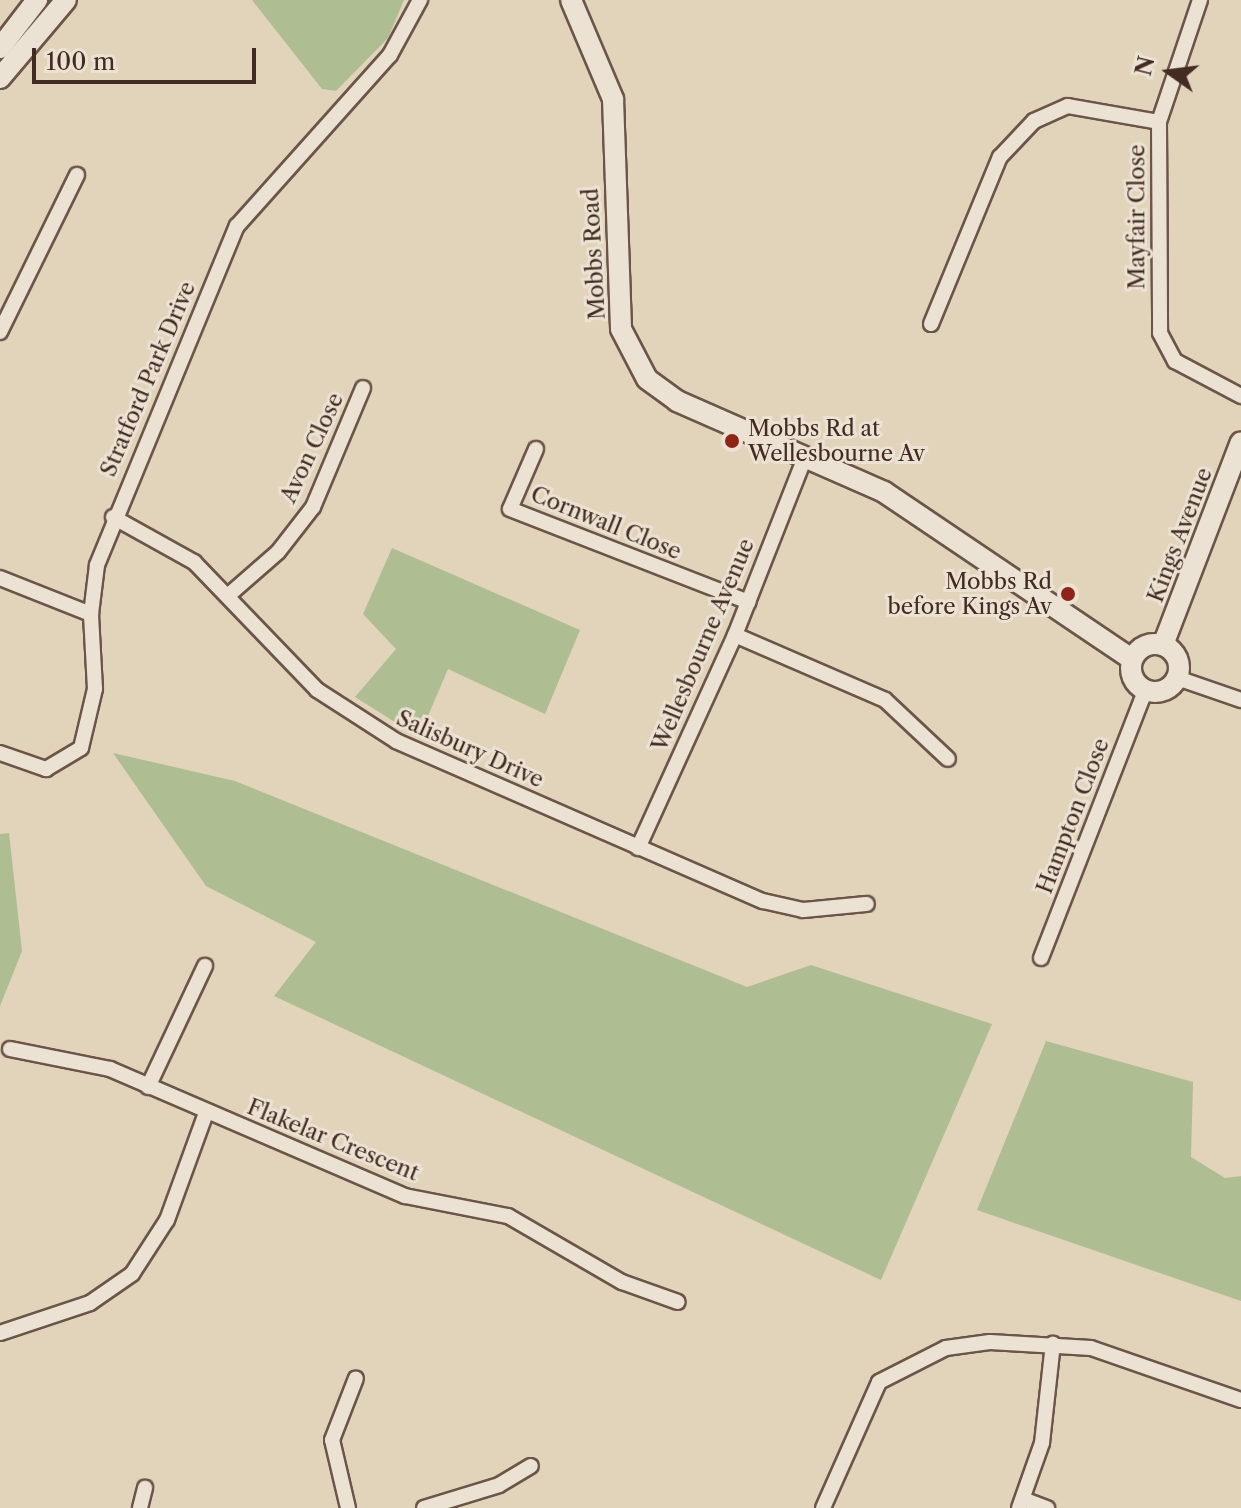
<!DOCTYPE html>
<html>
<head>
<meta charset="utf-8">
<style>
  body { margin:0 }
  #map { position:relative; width:1241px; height:1508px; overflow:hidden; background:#e2d3bb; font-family:"Libre Caslon Text",serif }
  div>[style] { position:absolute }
  .green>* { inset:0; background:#afbd93 }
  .roads { filter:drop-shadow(2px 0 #6b5548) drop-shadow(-2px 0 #6b5548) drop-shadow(0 2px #6b5548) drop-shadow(0 -2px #6b5548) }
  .street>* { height:14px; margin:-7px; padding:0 7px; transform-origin:7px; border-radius:7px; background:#ece2d3 }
  .secondary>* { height:20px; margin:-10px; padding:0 10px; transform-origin:10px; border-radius:10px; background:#ece2d3 }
  .secondary>.ring { margin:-10px; padding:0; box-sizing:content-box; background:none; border:20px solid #ece2d3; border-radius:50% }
  .dots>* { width:22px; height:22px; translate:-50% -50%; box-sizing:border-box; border:4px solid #ece2d3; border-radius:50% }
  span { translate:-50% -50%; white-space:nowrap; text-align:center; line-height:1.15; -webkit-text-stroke:6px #ece2d3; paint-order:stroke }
  .street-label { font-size:22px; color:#432b21 }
  .poi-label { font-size:22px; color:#432b21 }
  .left { translate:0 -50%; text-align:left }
  .right { translate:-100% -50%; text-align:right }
  .north { position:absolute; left:1129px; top:32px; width:80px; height:80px; -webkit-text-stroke:6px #ece2d3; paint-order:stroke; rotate:284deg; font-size:22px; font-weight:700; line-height:32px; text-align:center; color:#432b21 }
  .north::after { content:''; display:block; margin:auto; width:28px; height:36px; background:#432b21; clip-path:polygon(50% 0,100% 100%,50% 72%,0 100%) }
  .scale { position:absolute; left:32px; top:48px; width:224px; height:36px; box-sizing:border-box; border:4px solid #432b21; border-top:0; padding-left:10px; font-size:24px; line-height:28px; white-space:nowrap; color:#432b21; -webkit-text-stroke:6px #ece2d3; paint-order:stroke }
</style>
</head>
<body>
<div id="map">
  <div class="green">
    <div style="clip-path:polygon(252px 0,404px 0,388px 38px,336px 91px,322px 89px)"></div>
    <div style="clip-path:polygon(392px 548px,580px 630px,545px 714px,448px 669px,419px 737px,355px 697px,396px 649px,363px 614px)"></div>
    <div style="clip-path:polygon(113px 753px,235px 781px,747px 987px,811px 965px,992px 1024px,881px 1280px,274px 996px,316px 942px,206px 886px)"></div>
    <div style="clip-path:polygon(9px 833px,22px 951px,0 1006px,0 834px)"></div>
    <div style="clip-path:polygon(1046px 1041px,1193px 1082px,1191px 1157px,1225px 1178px,1241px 1176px,1241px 1301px,977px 1210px)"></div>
  </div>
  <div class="roads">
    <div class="street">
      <div style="left:1200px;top:0;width:129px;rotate:108.6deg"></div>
      <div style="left:1159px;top:122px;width:211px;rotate:89.7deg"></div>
      <div style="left:1160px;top:333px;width:32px;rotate:62deg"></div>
      <div style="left:1175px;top:361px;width:75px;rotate:27.9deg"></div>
      <div style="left:931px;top:324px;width:181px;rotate:-67.6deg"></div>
      <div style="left:1000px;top:157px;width:50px;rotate:-46.6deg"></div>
      <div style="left:1034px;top:121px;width:37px;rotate:-24deg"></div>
      <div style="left:1068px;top:106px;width:92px;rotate:10deg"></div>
      <div style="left:0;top:332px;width:175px;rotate:-63.9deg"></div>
      <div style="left:536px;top:449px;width:65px;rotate:113.4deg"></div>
      <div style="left:510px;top:509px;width:256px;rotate:21.3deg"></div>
      <div style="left:113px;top:517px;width:93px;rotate:29.1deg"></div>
      <div style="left:194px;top:562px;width:178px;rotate:46.1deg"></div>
      <div style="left:317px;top:690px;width:94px;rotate:32.8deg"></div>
      <div style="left:396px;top:741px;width:400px;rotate:23.6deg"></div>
      <div style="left:763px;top:901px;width:41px;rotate:12.7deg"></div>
      <div style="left:803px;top:910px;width:64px;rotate:-5.4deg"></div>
      <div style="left:0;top:578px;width:98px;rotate:21.6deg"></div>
      <div style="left:231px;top:593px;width:62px;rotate:-41.1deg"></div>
      <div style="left:278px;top:552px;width:57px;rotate:-52.1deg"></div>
      <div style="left:313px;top:507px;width:129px;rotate:-67.2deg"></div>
      <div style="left:735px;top:635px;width:163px;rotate:23.4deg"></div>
      <div style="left:885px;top:700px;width:86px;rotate:43.1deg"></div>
      <div style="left:1177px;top:678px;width:68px;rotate:19deg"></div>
      <div style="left:0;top:753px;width:49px;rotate:19.2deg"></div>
      <div style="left:46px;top:769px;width:41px;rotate:-31deg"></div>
      <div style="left:81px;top:748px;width:61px;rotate:-76.7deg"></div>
      <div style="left:95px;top:689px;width:75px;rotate:-93.1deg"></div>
      <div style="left:91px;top:614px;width:49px;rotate:-83deg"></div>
      <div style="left:97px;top:565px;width:367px;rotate:-67.6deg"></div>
      <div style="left:237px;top:226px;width:229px;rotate:-48.2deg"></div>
      <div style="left:390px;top:55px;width:63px;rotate:-61.4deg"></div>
      <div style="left:638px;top:848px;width:234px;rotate:-65.5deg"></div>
      <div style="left:735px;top:635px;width:191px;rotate:-68.5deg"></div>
      <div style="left:1041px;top:958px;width:287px;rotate:-68.7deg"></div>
      <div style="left:10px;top:1049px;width:102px;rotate:11.3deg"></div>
      <div style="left:110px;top:1069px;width:321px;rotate:23.3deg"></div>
      <div style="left:405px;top:1196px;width:105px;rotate:11deg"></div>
      <div style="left:508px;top:1216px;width:132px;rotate:30.1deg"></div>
      <div style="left:622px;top:1282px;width:59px;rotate:19.7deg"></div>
      <div style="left:148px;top:1087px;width:134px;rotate:-64.8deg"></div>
      <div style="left:0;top:1333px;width:95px;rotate:-18.4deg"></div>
      <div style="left:90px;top:1303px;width:51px;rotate:-34.6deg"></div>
      <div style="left:132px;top:1274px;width:64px;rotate:-57.1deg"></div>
      <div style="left:167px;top:1220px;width:114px;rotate:-70deg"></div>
      <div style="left:1023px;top:1499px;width:26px;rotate:21deg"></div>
      <div style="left:140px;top:1508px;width:21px;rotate:-76deg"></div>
      <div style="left:348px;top:1508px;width:70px;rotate:-103.2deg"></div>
      <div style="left:332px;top:1440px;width:66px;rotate:-68.8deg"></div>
      <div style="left:424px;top:1508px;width:78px;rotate:-17deg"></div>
      <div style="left:499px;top:1485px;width:37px;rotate:-31deg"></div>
      <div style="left:823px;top:1508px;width:138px;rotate:-66deg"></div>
      <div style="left:879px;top:1382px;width:75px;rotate:-26.9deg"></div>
      <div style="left:946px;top:1348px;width:44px;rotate:-7.8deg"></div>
      <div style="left:990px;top:1342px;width:101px;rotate:3.4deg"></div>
      <div style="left:1091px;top:1348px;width:159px;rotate:19.1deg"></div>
      <div style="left:1019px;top:1508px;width:69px;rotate:-70.5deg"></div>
      <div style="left:1042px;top:1443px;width:100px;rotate:-83.7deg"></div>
    </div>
    <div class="secondary">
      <div style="left:571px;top:0;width:108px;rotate:67deg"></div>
      <div style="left:613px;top:99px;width:230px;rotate:88deg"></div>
      <div style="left:621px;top:329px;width:56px;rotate:62.5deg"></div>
      <div style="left:647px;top:379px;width:37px;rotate:36deg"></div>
      <div style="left:677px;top:401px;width:226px;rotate:23.7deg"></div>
      <div style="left:884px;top:492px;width:299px;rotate:34deg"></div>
      <div style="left:0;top:48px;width:61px;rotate:-52.4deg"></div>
      <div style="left:0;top:78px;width:102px;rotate:-49.8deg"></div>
      <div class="ring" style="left:1131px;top:644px;width:28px;height:28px"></div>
      <div style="left:1163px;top:645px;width:217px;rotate:-69deg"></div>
    </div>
  </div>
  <div class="dots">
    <div style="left:732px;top:441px;background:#8f2418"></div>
    <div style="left:1068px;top:594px;background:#8f2418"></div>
  </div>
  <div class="street-label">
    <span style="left:1137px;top:217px;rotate:-90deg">Mayfair Close</span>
    <span style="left:594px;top:254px;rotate:-93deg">Mobbs Road</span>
    <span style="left:148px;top:379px;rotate:-67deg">Stratford Park Drive</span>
    <span style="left:312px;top:448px;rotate:-65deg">Avon Close</span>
    <span style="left:606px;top:523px;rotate:22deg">Cornwall Close</span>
    <span style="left:1180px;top:535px;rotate:-69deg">Kings Avenue</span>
    <span style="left:703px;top:645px;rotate:-67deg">Wellesbourne Avenue</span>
    <span style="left:470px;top:749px;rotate:24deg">Salisbury Drive</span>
    <span style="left:1073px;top:816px;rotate:-69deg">Hampton Close</span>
    <span style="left:333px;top:1140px;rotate:22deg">Flakelar Crescent</span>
  </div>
  <div class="poi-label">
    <span class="left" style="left:748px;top:441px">Mobbs Rd at<br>Wellesbourne Av</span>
    <span class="right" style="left:1052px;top:594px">Mobbs Rd<br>before Kings Av</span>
  </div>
  <div class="north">N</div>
  <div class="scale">100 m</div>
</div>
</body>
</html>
